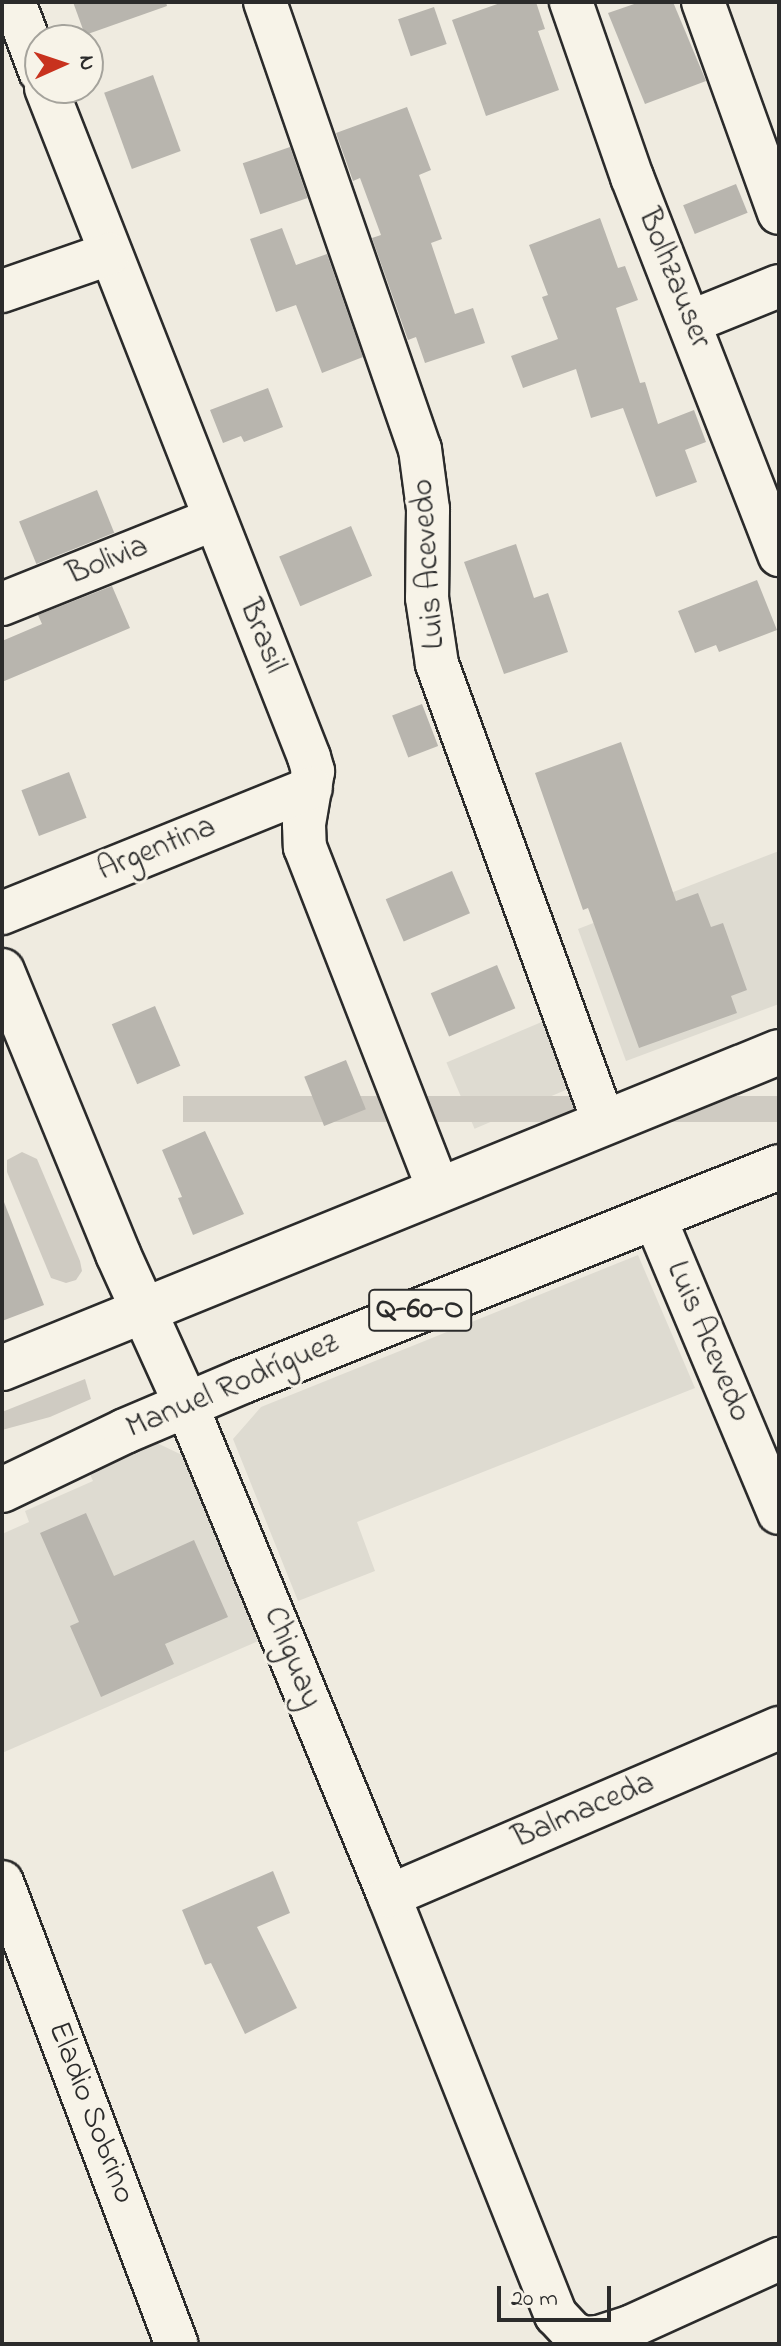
<!DOCTYPE html>
<html>
<head>
<meta charset="utf-8">
<style>
  body { margin:0 }
  #map { position:relative; width:781px; height:2346px; overflow:hidden; background:#efebe0; font-family:"Indie Flower",sans-serif }
  div>[style] { position:absolute }
  .built>* { inset:0; background:#dedbd1; transform-origin:0 0 }
  .green>* { inset:0; background:#cfcbc2; transform-origin:0 0 }
  .building>* { inset:0; background:#b8b5ae; transform-origin:0 0 }
  .roads { filter:drop-shadow(2px 0 #2b2b2b) drop-shadow(-2px 0 #2b2b2b) drop-shadow(0 2px #2b2b2b) drop-shadow(0 -2px #2b2b2b) }
  .street>* { height:42px; margin:-21px; padding:0 21px; transform-origin:21px; border-radius:21px; background:#f7f3e8 }
  .secondary>* { height:44px; margin:-22px; padding:0 22px; transform-origin:22px; border-radius:22px; background:#f7f3e8 }
  .primary>* { height:44px; margin:-22px; padding:0 22px; transform-origin:22px; border-radius:22px; background:#f7f3e8 }
  span { translate:-50% -50%; white-space:nowrap; text-align:center; line-height:1.15; -webkit-text-stroke:6px #f7f3e8; paint-order:stroke }
  .shield-label span { padding:2px 6px; background:#f7f3e8; border:2px solid; border-radius:6px; -webkit-text-stroke-width:0 }
  .shield-label { font-size:30px; color:#2b2b2b; font-weight:700 }
  .street-label { font-size:32px; color:#2b2b2b }
  .frame { position:absolute; inset:0; border:4px solid #2b2b2b; pointer-events:none }
  .north { position:absolute; left:24px; top:24px; width:80px; height:80px; box-sizing:border-box; background:#f7f3e8; border:2px solid #a5a39c; border-radius:50%; rotate:87deg; font-size:22px; font-weight:700; line-height:32px; text-align:center; color:#2b2b2b }
  .north::after { content:''; display:block; margin:auto; width:28px; height:36px; background:#c8321e; clip-path:polygon(50% 0,100% 100%,50% 72%,0 100%) }
  .scale { position:absolute; left:497px; top:2286px; width:114px; height:36px; box-sizing:border-box; border:4px solid #2b2b2b; border-top:0; padding-left:10px; font-size:24px; line-height:28px; white-space:nowrap; color:#2b2b2b; -webkit-text-stroke:6px #f7f3e8; paint-order:stroke }
</style>
</head>
<body>
<div id="map">
  <div class="built">
    <div style="clip-path:polygon(779px 851px,779px 1004px,626px 1061px,578px 929px)"></div>
    <div style="left:544px;top:1021px;width:72px;height:106px;rotate:67deg"></div>
    <div style="clip-path:polygon(638px 1255px,695px 1388px,357px 1522px,375px 1571px,298px 1601px,233px 1439px,261px 1407px)"></div>
    <div style="clip-path:polygon(155px 1442px,182px 1455px,258px 1641px,2px 1753px,2px 1534px,29px 1522px,25px 1511px,93px 1481px,87px 1468px)"></div>
  </div>
  <div class="green">
    <div style="left:779px;top:1096px;width:26px;height:596px;rotate:90deg"></div>
    <div style="clip-path:polygon(22px 1152px,37px 1159px,80px 1261px,82px 1271px,76px 1280px,66px 1283px,51px 1278px,7px 1172px,7px 1160px)"></div>
    <div style="clip-path:polygon(85px 1379px,91px 1399px,50px 1417px,2px 1430px,2px 1412px)"></div>
  </div>
  <div class="building">
    <div style="clip-path:polygon(73px 2px,166px 2px,167px 6px,85px 35px)"></div>
    <div style="clip-path:polygon(503px 2px,536px 2px,545px 29px,538px 31px,559px 90px,486px 116px,452px 20px)"></div>
    <div style="clip-path:polygon(640px 2px,673px 2px,706px 81px,645px 104px,608px 13px)"></div>
    <div style="left:434px;top:7px;width:39px;height:38px;rotate:71deg"></div>
    <div style="left:153px;top:75px;width:81px;height:52px;rotate:70deg"></div>
    <div style="clip-path:polygon(407px 107px,431px 170px,419px 175px,442px 239px,431px 243px,455px 314px,473px 308px,485px 343px,425px 363px,416px 337px,408px 340px,372px 238px,381px 235px,360px 178px,353px 181px,336px 133px)"></div>
    <div style="left:290px;top:147px;width:54px;height:50px;rotate:71deg"></div>
    <div style="left:736px;top:184px;width:31px;height:57px;rotate:68deg"></div>
    <div style="clip-path:polygon(600px 218px,618px 268px,625px 266px,638px 300px,616px 308px,640px 383px,645px 382px,658px 424px,694px 410px,706px 442px,685px 450px,697px 482px,656px 497px,623px 408px,591px 418px,576px 369px,523px 388px,511px 356px,558px 339px,542px 297px,548px 295px,529px 245px)"></div>
    <div style="clip-path:polygon(282px 228px,296px 265px,327px 254px,363px 357px,322px 373px,296px 305px,276px 312px,250px 239px)"></div>
    <div style="clip-path:polygon(268px 388px,283px 427px,244px 442px,241px 436px,223px 443px,210px 410px)"></div>
    <div style="left:97px;top:490px;width:46px;height:84px;rotate:68deg"></div>
    <div style="left:351px;top:526px;width:54px;height:78px;rotate:67deg"></div>
    <div style="clip-path:polygon(516px 544px,534px 598px,548px 593px,568px 652px,504px 674px,464px 562px)"></div>
    <div style="clip-path:polygon(757px 580px,777px 630px,719px 652px,716px 645px,695px 653px,678px 611px)"></div>
    <div style="clip-path:polygon(112px 586px,130px 628px,2px 682px,2px 641px,42px 624px,38px 615px)"></div>
    <div style="left:422px;top:704px;width:45px;height:32px;rotate:69deg"></div>
    <div style="clip-path:polygon(621px 742px,676px 901px,698px 893px,711px 927px,723px 923px,747px 990px,731px 996px,737px 1013px,639px 1048px,588px 908px,583px 910px,535px 773px)"></div>
    <div style="left:69px;top:772px;width:49px;height:51px;rotate:69deg"></div>
    <div style="left:452px;top:871px;width:46px;height:72px;rotate:67deg"></div>
    <div style="left:497px;top:965px;width:47px;height:72px;rotate:67deg"></div>
    <div style="left:155px;top:1006px;width:65px;height:47px;rotate:67deg"></div>
    <div style="left:346px;top:1060px;width:53px;height:45px;rotate:68deg"></div>
    <div style="clip-path:polygon(205px 1131px,244px 1214px,193px 1235px,178px 1198px,182px 1197px,162px 1150px)"></div>
    <div style="clip-path:polygon(4px 1202px,44px 1305px,2px 1321px,2px 1203px)"></div>
    <div style="clip-path:polygon(86px 1513px,114px 1576px,194px 1540px,228px 1617px,165px 1644px,174px 1664px,101px 1697px,70px 1626px,79px 1622px,40px 1533px)"></div>
    <div style="clip-path:polygon(273px 1871px,290px 1913px,257px 1927px,297px 2008px,245px 2034px,211px 1963px,205px 1965px,182px 1910px)"></div>
  </div>
  <div class="roads">
    <div class="street">
      <div style="left:14px;top:2px;width:74px;rotate:69.4deg"></div>
      <div style="left:265px;top:2px;width:473px;rotate:70.9deg"></div>
      <div style="left:420px;top:449px;width:61px;rotate:82.4deg"></div>
      <div style="left:428px;top:509px;width:89px;rotate:90.6deg"></div>
      <div style="left:427px;top:598px;width:67px;rotate:81.4deg"></div>
      <div style="left:437px;top:664px;width:487px;rotate:70deg"></div>
      <div style="left:571px;top:2px;width:185px;rotate:70.8deg"></div>
      <div style="left:632px;top:177px;width:406px;rotate:68.7deg"></div>
      <div style="left:703px;top:2px;width:224px;rotate:70.2deg"></div>
      <div style="left:46px;top:88px;width:719px;rotate:68.54deg"></div>
      <div style="left:309px;top:757px;width:15px;rotate:74deg"></div>
      <div style="left:313px;top:771px;width:54px;rotate:99.6deg"></div>
      <div style="left:304px;top:824px;width:23px;rotate:88deg"></div>
      <div style="left:305px;top:847px;width:369px;rotate:68.7deg"></div>
      <div style="left:2px;top:291px;width:113px;rotate:-19.1deg"></div>
      <div style="left:690px;top:322px;width:96px;rotate:-22deg"></div>
      <div style="left:2px;top:604px;width:228px;rotate:-21.8deg"></div>
      <div style="left:2px;top:913px;width:333px;rotate:-22deg"></div>
      <div style="left:654px;top:1216px;width:322px;rotate:67.2deg"></div>
      <div style="left:186px;top:1404px;width:532px;rotate:67.58deg"></div>
      <div style="left:389px;top:1896px;width:451px;rotate:68.3deg"></div>
      <div style="left:556px;top:2315px;width:25px;rotate:47deg"></div>
      <div style="left:573px;top:2333px;width:12px;rotate:24deg"></div>
      <div style="left:584px;top:2338px;width:15px;rotate:-4deg"></div>
      <div style="left:599px;top:2337px;width:35px;rotate:-18deg"></div>
      <div style="left:632px;top:2326px;width:162px;rotate:-24.5deg"></div>
      <div style="left:2px;top:1882px;width:494px;rotate:69.3deg"></div>
      <div style="left:389px;top:1896px;width:425px;rotate:-23.3deg"></div>
    </div>
    <div class="secondary">
      <div style="left:2px;top:971px;width:306px;rotate:67.7deg"></div>
      <div style="left:118px;top:1254px;width:165px;rotate:65.6deg"></div>
    </div>
    <div class="primary">
      <div style="left:2px;top:1368px;width:839px;rotate:-22.13deg"></div>
      <div style="left:2px;top:1490px;width:136px;rotate:-25.6deg"></div>
      <div style="left:125px;top:1431px;width:128px;rotate:-23deg"></div>
      <div style="left:243px;top:1381px;width:577px;rotate:-21.76deg"></div>
    </div>
  </div>
  <div class="shield-label">
    <span style="left:420px;top:1310px">Q-60-O</span>
  </div>
  <div class="street-label">
    <span style="left:673px;top:279px;rotate:68deg">Bolhzauser</span>
    <span style="left:108px;top:562px;rotate:-22deg">Bolivia</span>
    <span style="left:430px;top:564px;rotate:-94deg">Luis Acevedo</span>
    <span style="left:261px;top:637px;rotate:68deg">Brasil</span>
    <span style="left:157px;top:850px;rotate:-22deg">Argentina</span>
    <span style="left:707px;top:1342px;rotate:67deg">Luis Acevedo</span>
    <span style="left:233px;top:1387px;rotate:-23deg">Manuel Rodríguez</span>
    <span style="left:291px;top:1658px;rotate:68deg">Chiguay</span>
    <span style="left:584px;top:1812px;rotate:-23deg">Balmaceda</span>
    <span style="left:90px;top:2113px;rotate:69deg">Eladio Sobrino</span>
  </div>
  <div class="frame"></div>
  <div class="north">N</div>
  <div class="scale">20 m</div>
</div>
</body>
</html>
